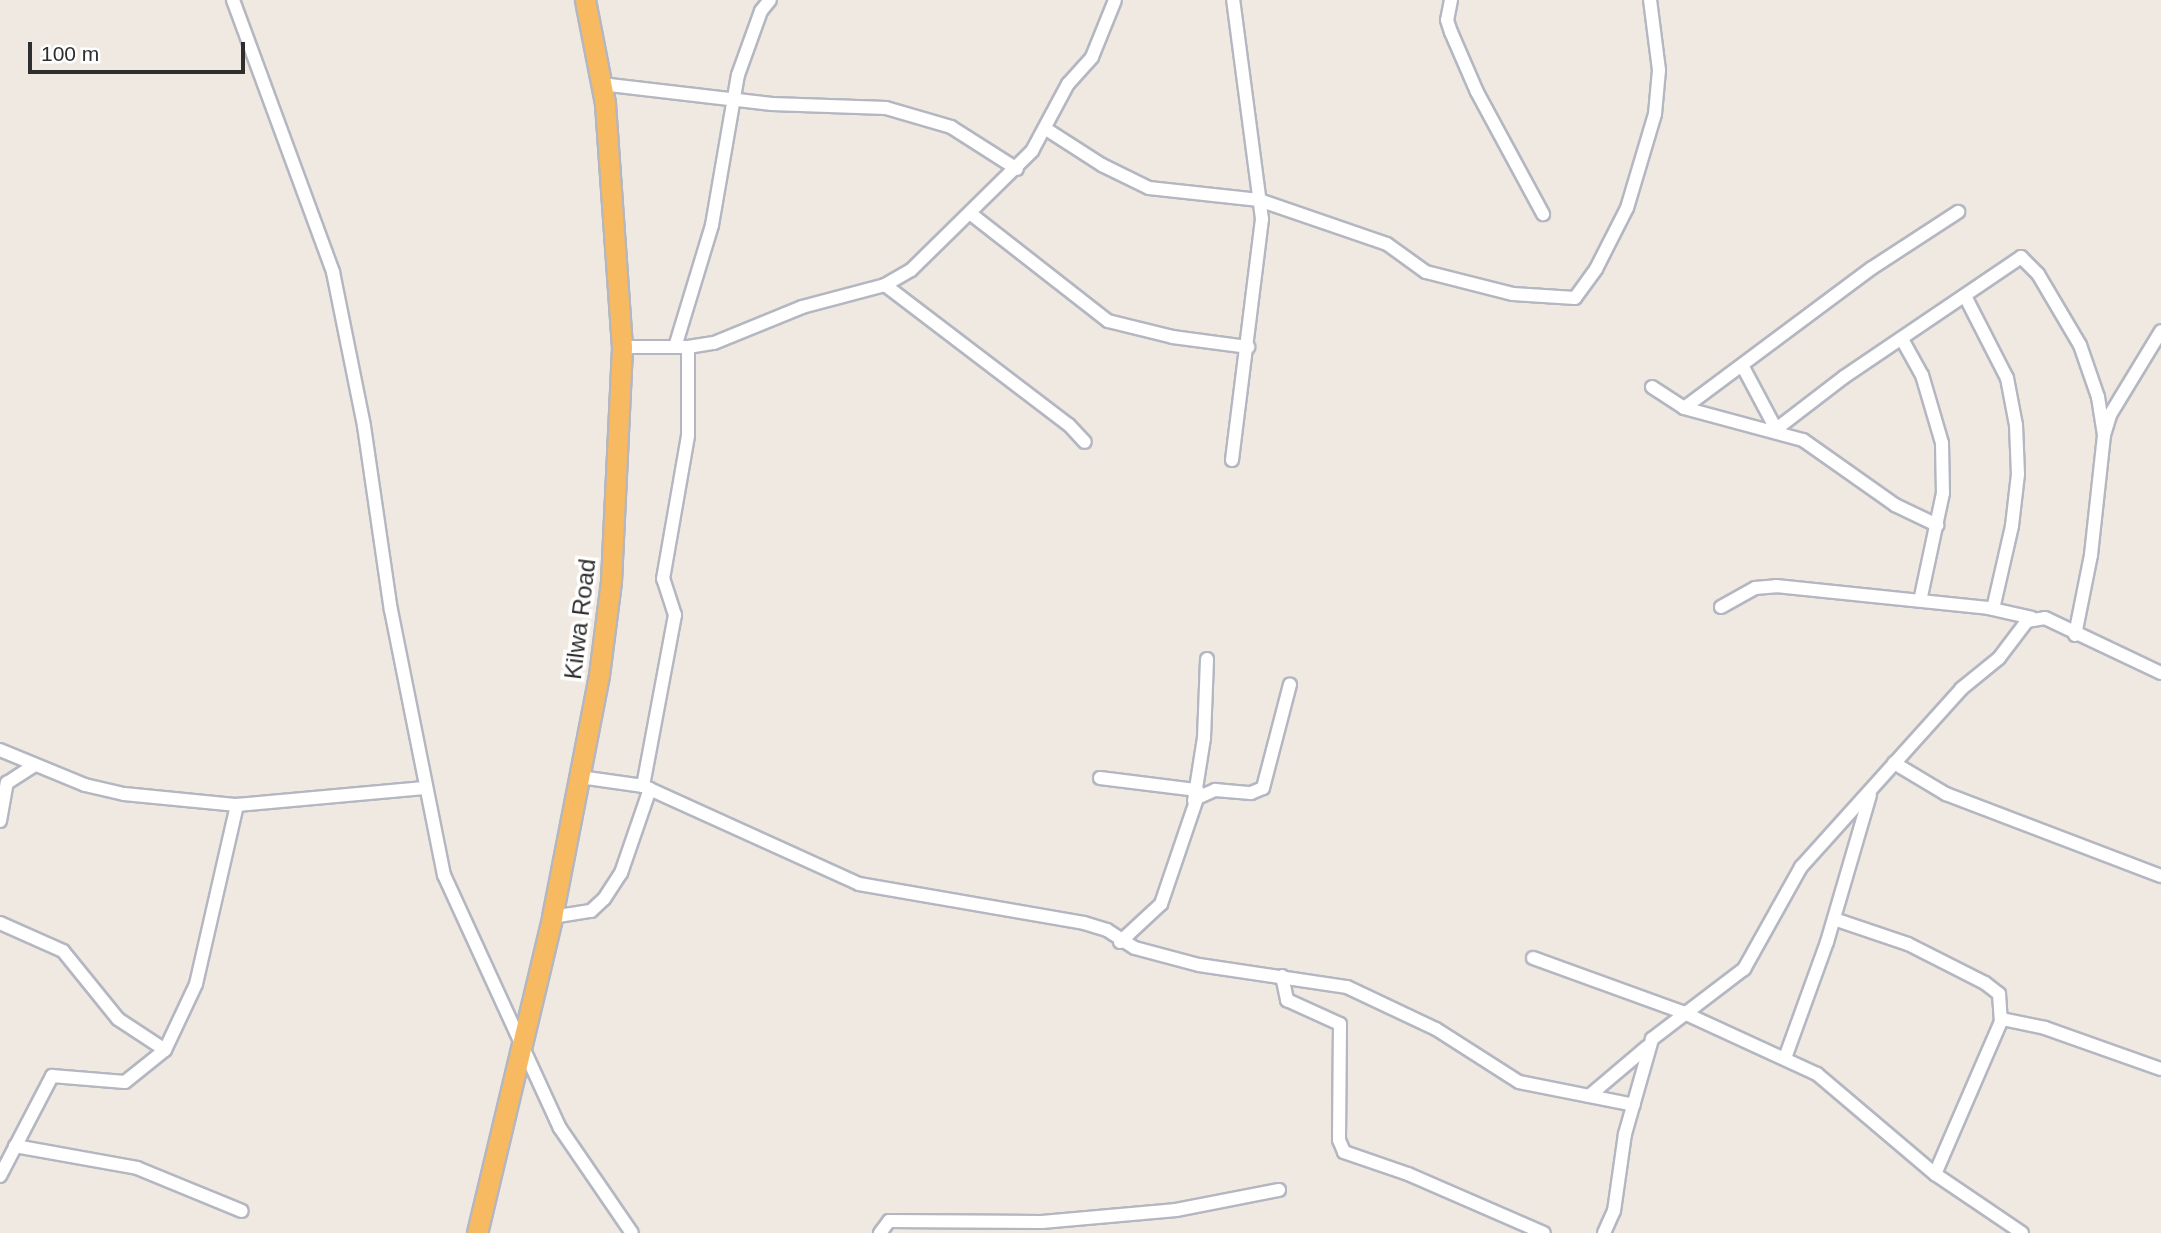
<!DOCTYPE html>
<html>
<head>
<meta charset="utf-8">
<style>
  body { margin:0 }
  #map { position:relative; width:2161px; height:1233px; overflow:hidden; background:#efe9e1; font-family:Helvetica,sans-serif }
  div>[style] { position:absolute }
  .roads { filter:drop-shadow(2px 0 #b4b7c1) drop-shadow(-2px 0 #b4b7c1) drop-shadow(0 2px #b4b7c1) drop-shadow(0 -2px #b4b7c1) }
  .minor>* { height:12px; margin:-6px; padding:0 6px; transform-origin:6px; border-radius:6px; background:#fff }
  .trunk>* { height:19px; margin:-9.5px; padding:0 9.5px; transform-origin:9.5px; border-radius:9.5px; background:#f8ba60 }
  span { translate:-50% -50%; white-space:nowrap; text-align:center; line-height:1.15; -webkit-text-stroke:7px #fff; paint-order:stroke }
  .street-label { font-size:24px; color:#2e2e2e }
  .scale { position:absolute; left:28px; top:42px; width:217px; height:32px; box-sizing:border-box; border:4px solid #2e2e2e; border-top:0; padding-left:9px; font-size:21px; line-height:24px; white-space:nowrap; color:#2e2e2e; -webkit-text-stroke:5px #fff; paint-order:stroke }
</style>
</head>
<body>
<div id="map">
  <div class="roads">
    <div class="minor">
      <div style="left:233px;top:0;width:290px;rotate:69.8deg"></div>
      <div style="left:333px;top:272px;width:157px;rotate:78.6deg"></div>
      <div style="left:364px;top:426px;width:186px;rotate:81.7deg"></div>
      <div style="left:391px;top:610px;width:270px;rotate:78.7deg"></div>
      <div style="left:444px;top:875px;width:278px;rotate:65.4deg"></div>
      <div style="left:560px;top:1128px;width:127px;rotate:55.6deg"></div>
      <div style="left:1451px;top:0;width:20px;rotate:101deg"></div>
      <div style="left:1447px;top:20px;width:13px;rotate:72deg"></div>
      <div style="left:1451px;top:32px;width:65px;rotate:66.6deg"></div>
      <div style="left:1477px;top:92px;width:139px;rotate:61.6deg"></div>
      <div style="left:601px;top:84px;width:172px;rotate:6.7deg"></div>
      <div style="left:772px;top:104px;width:114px;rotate:2deg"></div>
      <div style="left:886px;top:108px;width:68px;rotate:16.3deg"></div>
      <div style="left:951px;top:127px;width:78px;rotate:32.5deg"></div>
      <div style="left:1046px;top:129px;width:67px;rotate:32.7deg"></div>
      <div style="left:1102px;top:165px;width:52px;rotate:26.1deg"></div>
      <div style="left:1149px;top:188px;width:111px;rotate:6.2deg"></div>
      <div style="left:1259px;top:200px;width:135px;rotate:19deg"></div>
      <div style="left:1387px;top:244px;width:48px;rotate:35.7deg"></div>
      <div style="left:1426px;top:272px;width:90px;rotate:14.2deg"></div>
      <div style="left:1513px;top:294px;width:62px;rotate:3.7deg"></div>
      <div style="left:1575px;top:298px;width:36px;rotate:-54deg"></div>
      <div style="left:1596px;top:269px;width:68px;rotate:-63.1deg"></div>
      <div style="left:1627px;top:208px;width:98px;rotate:-73.4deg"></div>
      <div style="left:1655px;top:114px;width:44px;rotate:-84.8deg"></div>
      <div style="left:1659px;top:70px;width:71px;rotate:-97.3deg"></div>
      <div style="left:971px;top:214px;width:174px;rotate:38deg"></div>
      <div style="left:1108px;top:321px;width:67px;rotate:13.8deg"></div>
      <div style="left:1173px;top:337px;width:76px;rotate:7.6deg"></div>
      <div style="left:885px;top:285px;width:231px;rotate:37.3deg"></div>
      <div style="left:1069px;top:425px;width:23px;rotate:47deg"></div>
      <div style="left:1965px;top:296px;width:92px;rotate:62.9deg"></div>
      <div style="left:2007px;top:378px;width:48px;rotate:79.2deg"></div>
      <div style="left:2016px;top:425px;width:49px;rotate:87.7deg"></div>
      <div style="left:2018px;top:474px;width:52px;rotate:96.6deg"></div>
      <div style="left:2012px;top:526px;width:85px;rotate:102.9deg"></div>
      <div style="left:1903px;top:341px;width:39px;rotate:61deg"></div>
      <div style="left:1922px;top:375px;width:71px;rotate:73.6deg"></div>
      <div style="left:1942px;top:443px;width:50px;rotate:88.9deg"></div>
      <div style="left:1943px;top:493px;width:110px;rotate:102deg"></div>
      <div style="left:622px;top:347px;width:66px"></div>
      <div style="left:688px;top:347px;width:26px;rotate:-9deg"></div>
      <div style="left:714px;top:343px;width:95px;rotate:-22.2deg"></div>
      <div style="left:802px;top:307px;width:86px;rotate:-14.8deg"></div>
      <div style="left:885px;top:285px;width:30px;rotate:-30deg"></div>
      <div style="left:911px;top:270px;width:170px;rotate:-44.5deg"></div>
      <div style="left:1032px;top:151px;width:76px;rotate:-61.8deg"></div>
      <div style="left:1068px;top:84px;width:36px;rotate:-48deg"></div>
      <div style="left:1092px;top:57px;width:61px;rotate:-68deg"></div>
      <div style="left:675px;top:347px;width:127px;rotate:-73.1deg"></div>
      <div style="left:712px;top:225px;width:152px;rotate:-80.2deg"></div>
      <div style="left:738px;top:75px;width:68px;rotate:-70.2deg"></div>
      <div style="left:761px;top:11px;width:14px;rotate:-51deg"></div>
      <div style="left:1743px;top:367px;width:70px;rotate:62deg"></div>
      <div style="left:1652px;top:387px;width:38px;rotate:33deg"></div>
      <div style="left:1684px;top:408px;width:123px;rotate:15.1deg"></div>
      <div style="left:1803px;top:440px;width:113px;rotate:35.2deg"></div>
      <div style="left:1895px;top:505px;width:47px;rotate:25.5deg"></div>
      <div style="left:1684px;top:408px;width:234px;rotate:-36.7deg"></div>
      <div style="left:1872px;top:268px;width:103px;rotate:-33.1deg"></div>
      <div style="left:1775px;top:430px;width:87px;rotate:-37.5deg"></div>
      <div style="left:1844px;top:377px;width:214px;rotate:-34.1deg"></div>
      <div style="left:2021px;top:257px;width:24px;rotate:45deg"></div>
      <div style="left:2038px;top:274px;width:82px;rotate:59.4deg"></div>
      <div style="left:2080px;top:345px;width:55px;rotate:70.9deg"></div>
      <div style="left:2098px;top:397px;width:38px;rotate:81deg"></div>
      <div style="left:1232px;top:460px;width:243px;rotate:-82.9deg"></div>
      <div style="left:1262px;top:219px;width:221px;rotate:-97.5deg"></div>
      <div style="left:1721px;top:607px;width:39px;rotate:-29deg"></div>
      <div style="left:1755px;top:588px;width:21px;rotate:-5deg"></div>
      <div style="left:1776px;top:586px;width:213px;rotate:5.9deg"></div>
      <div style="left:1988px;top:608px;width:45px;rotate:12.8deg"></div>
      <div style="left:2075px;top:635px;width:82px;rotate:-78.7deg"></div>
      <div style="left:2091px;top:555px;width:121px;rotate:-83.8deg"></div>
      <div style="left:2104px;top:435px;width:21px;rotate:-73deg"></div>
      <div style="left:2110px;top:415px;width:98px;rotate:-58.7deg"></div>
      <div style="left:0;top:750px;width:92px;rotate:22.4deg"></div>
      <div style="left:85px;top:785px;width:40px;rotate:13deg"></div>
      <div style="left:124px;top:794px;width:114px;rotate:5.6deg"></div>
      <div style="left:237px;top:805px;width:188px;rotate:-5.2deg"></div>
      <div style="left:1894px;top:763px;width:61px;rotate:30.8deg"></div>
      <div style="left:1946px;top:794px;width:230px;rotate:20.9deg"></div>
      <div style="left:580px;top:777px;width:64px;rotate:8.1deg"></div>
      <div style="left:643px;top:786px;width:237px;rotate:24.4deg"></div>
      <div style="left:859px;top:884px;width:228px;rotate:9.8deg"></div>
      <div style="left:1084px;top:923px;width:24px;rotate:17deg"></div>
      <div style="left:1107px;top:930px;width:33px;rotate:33deg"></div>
      <div style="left:1135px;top:948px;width:66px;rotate:14.9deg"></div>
      <div style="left:1199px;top:965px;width:150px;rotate:8.5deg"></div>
      <div style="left:1347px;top:987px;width:98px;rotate:25.3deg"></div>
      <div style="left:1436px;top:1029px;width:98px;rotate:32.6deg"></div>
      <div style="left:1519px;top:1082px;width:117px;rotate:11.3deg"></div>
      <div style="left:1100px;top:778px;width:98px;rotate:7.1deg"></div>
      <div style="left:643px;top:786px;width:174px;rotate:-79.4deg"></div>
      <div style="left:675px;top:615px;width:38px;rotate:-108deg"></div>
      <div style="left:663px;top:579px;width:145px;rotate:-80.1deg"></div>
      <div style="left:688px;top:436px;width:89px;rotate:-90deg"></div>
      <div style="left:1194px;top:801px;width:64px;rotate:-81deg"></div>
      <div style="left:1204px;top:738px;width:79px;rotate:-87.8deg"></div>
      <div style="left:0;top:821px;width:39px;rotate:-80deg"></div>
      <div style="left:7px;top:783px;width:31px;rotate:-33deg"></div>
      <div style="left:552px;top:917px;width:39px;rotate:-9deg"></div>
      <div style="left:591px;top:911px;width:18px;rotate:-43deg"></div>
      <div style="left:604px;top:899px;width:31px;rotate:-57deg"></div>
      <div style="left:621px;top:873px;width:89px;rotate:-71deg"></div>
      <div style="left:1834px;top:919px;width:78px;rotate:18.7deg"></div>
      <div style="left:1908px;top:944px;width:86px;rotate:26.9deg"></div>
      <div style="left:1985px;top:983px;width:18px;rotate:38deg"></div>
      <div style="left:1999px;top:994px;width:26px;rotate:86deg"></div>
      <div style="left:0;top:923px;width:69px;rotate:24deg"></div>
      <div style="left:63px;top:951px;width:87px;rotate:51deg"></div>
      <div style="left:118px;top:1019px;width:56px;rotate:33.4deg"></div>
      <div style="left:1120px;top:942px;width:56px;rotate:-42.8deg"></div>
      <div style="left:1161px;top:904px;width:112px;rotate:-71.2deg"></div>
      <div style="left:1197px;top:798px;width:20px;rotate:-24deg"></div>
      <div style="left:1215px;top:790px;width:36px;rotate:5deg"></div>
      <div style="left:1251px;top:793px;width:13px;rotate:-23deg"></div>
      <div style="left:1263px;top:788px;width:107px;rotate:-75.4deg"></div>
      <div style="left:1533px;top:958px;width:158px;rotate:19.9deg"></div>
      <div style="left:1682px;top:1012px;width:149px;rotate:24.7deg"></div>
      <div style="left:1817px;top:1074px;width:155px;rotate:40.3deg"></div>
      <div style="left:1935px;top:1174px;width:105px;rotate:34.1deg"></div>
      <div style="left:1282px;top:976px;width:25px;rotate:78deg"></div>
      <div style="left:1287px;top:1000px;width:58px;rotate:24.4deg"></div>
      <div style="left:1340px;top:1024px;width:116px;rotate:90.5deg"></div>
      <div style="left:1339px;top:1140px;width:13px;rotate:67deg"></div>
      <div style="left:1344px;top:1152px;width:68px;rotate:19deg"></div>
      <div style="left:1408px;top:1174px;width:148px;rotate:23.5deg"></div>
      <div style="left:1785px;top:1058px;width:123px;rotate:-70.1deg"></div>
      <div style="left:1827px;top:942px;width:153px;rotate:-73.7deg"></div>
      <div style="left:1589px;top:1096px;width:76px;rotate:-40.2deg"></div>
      <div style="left:15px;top:1146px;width:124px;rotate:10.2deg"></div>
      <div style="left:137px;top:1168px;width:113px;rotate:22.3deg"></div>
      <div style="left:1935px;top:1174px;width:169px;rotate:-66.6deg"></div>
      <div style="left:2002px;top:1019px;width:44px;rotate:11.8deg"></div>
      <div style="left:2045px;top:1028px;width:123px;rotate:19.5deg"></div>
      <div style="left:0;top:1176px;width:113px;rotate:-62.5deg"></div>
      <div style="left:52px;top:1076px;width:73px;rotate:4.7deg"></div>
      <div style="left:125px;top:1082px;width:51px;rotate:-38.7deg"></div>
      <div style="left:165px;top:1050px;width:73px;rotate:-64.8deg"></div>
      <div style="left:196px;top:984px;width:184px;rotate:-77.1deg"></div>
      <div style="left:880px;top:1233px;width:15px;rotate:-53deg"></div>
      <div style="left:889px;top:1221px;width:153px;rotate:0.4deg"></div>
      <div style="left:1042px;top:1222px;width:135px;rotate:-5.1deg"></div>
      <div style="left:1176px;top:1210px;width:105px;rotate:-11deg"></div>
      <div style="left:1604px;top:1233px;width:24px;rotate:-66deg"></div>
      <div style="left:1614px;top:1211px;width:78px;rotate:-81.9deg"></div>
      <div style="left:1625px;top:1134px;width:99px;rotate:-74.1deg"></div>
      <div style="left:1652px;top:1039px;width:116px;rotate:-37.3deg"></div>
      <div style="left:1744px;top:969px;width:117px;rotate:-60.8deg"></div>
      <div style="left:1801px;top:867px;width:239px;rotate:-48deg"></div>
      <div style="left:1961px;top:689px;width:49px;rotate:-39.2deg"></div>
      <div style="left:1999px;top:658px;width:46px;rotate:-52.9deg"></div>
      <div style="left:2027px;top:621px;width:18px;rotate:-9deg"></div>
      <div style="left:2045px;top:618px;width:128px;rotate:25.4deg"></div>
    </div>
    <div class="trunk">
      <div style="left:477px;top:1233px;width:325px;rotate:-76.6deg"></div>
      <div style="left:552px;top:917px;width:247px;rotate:-79deg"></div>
      <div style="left:599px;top:675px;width:95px;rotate:-82.7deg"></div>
      <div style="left:611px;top:581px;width:234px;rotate:-87.3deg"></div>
      <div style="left:622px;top:347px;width:245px;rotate:-94deg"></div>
      <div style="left:605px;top:103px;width:105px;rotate:-101deg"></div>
    </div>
  </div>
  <div class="street-label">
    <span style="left:580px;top:619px;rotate:-83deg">Kilwa Road</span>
  </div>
  <div class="scale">100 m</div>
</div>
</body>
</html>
